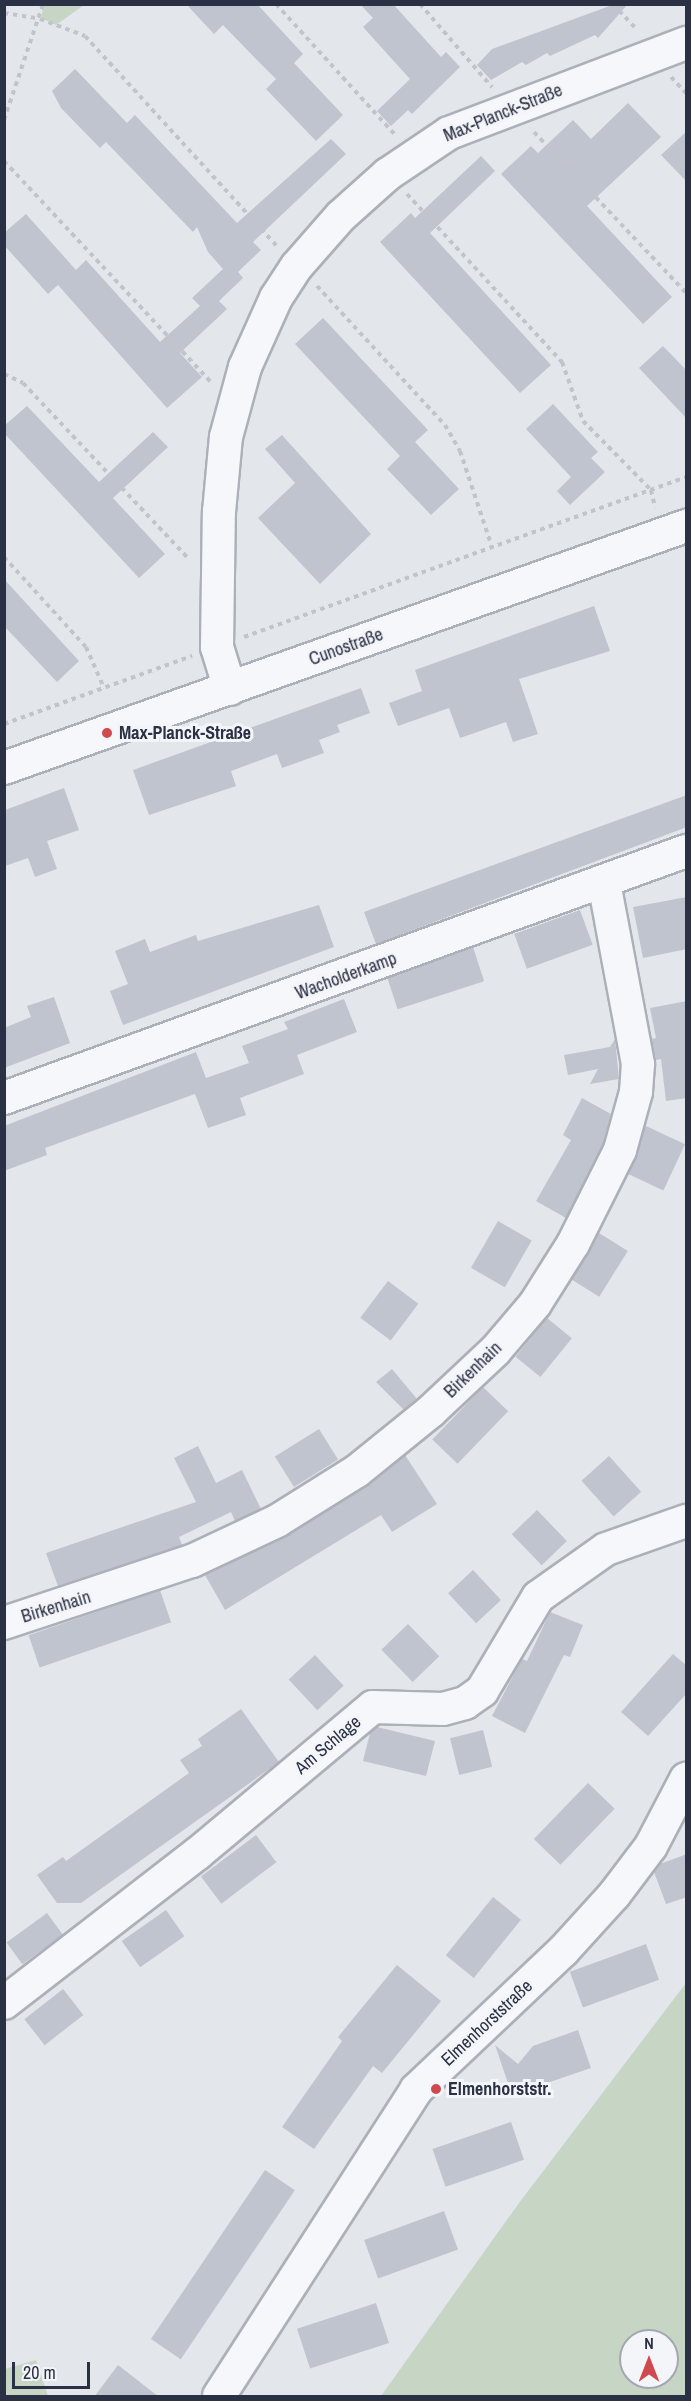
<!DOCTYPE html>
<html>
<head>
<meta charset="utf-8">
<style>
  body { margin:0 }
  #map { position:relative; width:691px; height:2401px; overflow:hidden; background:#e3e6eb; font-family:"Archivo Narrow",sans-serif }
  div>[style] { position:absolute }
  .green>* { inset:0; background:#c7d5c4 }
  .building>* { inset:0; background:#c0c4ce; transform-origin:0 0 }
  .path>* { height:4px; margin-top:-2px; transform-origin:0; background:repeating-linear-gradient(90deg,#c1c4cb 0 4.5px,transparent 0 9px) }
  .roads { filter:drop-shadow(2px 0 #acb0b9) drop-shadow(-2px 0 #acb0b9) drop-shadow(0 2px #acb0b9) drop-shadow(0 -2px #acb0b9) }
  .street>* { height:32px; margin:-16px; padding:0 16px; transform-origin:16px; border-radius:16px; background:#f6f7fa }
  .dots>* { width:16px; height:16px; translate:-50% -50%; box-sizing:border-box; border:3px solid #f3f5f9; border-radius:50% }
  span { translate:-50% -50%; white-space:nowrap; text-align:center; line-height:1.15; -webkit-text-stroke:6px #f3f5f9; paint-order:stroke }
  .street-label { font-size:18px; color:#2b3144 }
  .poi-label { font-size:18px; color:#2b3144; font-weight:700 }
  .left { translate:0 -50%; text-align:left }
  .frame { position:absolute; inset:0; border:6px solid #2b3144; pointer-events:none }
  .north { position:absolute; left:619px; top:2329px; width:60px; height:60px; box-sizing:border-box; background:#f3f5f9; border:2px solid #a3a7b1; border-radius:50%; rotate:0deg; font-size:16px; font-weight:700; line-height:24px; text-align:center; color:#2b3144 }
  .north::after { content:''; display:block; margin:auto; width:21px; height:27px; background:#d0494e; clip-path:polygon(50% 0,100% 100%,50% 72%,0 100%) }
  .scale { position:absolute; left:12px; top:2362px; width:78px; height:27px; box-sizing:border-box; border:3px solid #2b3144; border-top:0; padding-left:8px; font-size:18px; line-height:21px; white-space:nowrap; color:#2b3144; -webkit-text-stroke:4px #f3f5f9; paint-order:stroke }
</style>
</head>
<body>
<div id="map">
  <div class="green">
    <div style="clip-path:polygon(44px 5px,44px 4px,84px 5px,56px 25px,41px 18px)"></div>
    <div style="clip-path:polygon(evenodd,686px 1983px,686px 2396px,381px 2396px,519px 2203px,686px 1983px,631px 2341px,667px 2341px,667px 2377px,631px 2377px,631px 2341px)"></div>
    <div style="clip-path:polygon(36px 2360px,48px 2396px,5px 2396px,5px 2369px)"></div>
  </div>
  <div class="building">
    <div style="clip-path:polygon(186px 4px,257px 4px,303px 54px,294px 63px,343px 115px,316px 141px,266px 89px,276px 79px,258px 61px,223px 25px,214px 34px)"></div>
    <div style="clip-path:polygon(360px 4px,393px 4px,441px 57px,446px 52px,460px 67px,412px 114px,408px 110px,391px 126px,377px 111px,410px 79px,363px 27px,373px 18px)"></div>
    <div style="clip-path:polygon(615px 4px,628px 4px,598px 38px,595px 35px,550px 56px,547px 53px,526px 65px,522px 62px,491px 80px,477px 65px,492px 49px)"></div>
    <div style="clip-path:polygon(75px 69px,127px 123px,135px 115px,237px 223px,331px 139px,346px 154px,253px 242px,261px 250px,238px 272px,243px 278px,219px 301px,227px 309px,180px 353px,202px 377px,167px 408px,58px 285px,48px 294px,4px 245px,4px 233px,26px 214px,76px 270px,86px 260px,160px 342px,200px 306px,192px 298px,223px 269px,208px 252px,197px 227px,193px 232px,106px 142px,100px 148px,61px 108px,52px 91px)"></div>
    <div style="clip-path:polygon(628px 103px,661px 137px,587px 206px,672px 297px,643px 324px,501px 174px,531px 146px,538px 153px,573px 120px,591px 139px)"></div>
    <div style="clip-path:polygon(687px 131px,687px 182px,661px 155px)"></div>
    <div style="clip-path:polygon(481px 156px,495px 171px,430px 233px,551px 365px,520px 393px,380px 242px,411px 213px,415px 218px)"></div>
    <div style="clip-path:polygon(323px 318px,428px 430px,415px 442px,459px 489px,431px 515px,387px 469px,400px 456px,295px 344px)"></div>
    <div style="clip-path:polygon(663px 346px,687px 371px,687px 419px,639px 368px)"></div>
    <div style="clip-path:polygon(553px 404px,598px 452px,591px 458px,605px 472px,570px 505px,557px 491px,571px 477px,526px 429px)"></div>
    <div style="clip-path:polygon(27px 406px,99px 482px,153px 432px,168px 447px,113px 498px,165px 554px,139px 578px,4px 433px,4px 426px)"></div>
    <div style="clip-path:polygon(282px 435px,371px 534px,320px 584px,258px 518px,295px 483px,265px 449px)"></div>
    <div style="clip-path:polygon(4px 579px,79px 661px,57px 682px,4px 626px)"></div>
    <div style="clip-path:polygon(594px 606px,610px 651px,519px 679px,538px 734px,513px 742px,506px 722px,460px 738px,449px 708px,398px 726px,389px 703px,422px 691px,415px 670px)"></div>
    <div style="clip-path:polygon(361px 688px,370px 713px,337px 725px,340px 732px,319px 740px,324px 753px,282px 768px,277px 754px,231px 771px,236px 786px,149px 815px,133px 770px)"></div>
    <div style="clip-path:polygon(64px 788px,79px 830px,47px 841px,57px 869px,35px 877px,28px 858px,5px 866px,5px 810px)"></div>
    <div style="clip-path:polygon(687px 795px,687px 827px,376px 944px,364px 912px)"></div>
    <div style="clip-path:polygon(687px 897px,687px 949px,643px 958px,633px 907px)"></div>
    <div style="clip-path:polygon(319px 905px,334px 947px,123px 1025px,110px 991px,128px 984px,115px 951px,145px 939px,150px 952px,196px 935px,198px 941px)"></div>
    <div style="left:580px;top:910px;width:37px;height:70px;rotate:70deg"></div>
    <div style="left:473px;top:947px;width:36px;height:91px;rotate:72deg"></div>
    <div style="clip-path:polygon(54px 997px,70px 1043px,4px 1068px,4px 1028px,31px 1017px,27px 1006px)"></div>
    <div style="clip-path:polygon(344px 999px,357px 1032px,297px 1055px,304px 1074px,240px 1098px,246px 1115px,208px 1128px,195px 1094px,45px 1148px,47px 1155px,4px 1171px,4px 1126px,196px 1052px,206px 1078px,249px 1063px,242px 1046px,288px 1029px,284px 1022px)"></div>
    <div style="clip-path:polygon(687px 1001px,687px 1098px,666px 1101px,661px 1059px,656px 1060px,652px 1039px,656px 1038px,650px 1008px)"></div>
    <div style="clip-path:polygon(615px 1039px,619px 1079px,590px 1084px,598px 1069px,568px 1075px,564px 1055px,610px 1047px)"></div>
    <div style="clip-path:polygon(582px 1098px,611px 1114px,603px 1144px,566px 1218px,536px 1201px,571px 1140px,563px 1135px)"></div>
    <div style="left:646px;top:1126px;width:43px;height:51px;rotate:25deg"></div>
    <div style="left:498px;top:1221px;width:39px;height:54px;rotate:30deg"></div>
    <div style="left:599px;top:1233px;width:34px;height:54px;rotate:32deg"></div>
    <div style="left:388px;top:1281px;width:38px;height:46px;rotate:37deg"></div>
    <div style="left:547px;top:1318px;width:32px;height:50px;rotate:39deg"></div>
    <div style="clip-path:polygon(392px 1369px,417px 1399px,404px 1410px,376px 1382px)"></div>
    <div style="left:483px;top:1387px;width:35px;height:73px;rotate:44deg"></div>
    <div style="left:319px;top:1429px;width:36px;height:52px;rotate:58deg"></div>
    <div style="clip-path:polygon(198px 1446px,216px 1483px,242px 1470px,261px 1509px,235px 1521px,231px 1512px,179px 1537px,182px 1545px,58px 1586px,46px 1553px,196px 1502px,174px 1458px)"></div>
    <div style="clip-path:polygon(405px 1455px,437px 1504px,392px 1532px,381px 1515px,225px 1610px,205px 1575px,287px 1536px,367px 1486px)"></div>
    <div style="left:609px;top:1456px;width:48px;height:37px;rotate:48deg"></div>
    <div style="left:537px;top:1510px;width:43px;height:35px;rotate:46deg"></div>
    <div style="left:473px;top:1570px;width:41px;height:34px;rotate:47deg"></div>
    <div style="left:160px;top:1590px;width:34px;height:139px;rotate:71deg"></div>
    <div style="clip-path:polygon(550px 1612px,583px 1625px,570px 1657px,564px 1655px,525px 1733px,492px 1716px,522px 1659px,527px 1661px)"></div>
    <div style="left:408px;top:1624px;width:45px;height:37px;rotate:46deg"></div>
    <div style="clip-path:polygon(673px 1654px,687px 1666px,687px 1693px,648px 1736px,621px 1712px)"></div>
    <div style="left:315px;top:1655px;width:42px;height:36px;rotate:47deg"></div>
    <div style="clip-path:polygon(241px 1709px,279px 1762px,81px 1903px,57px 1903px,37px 1875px,63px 1857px,66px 1861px,189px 1773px,180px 1760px,202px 1746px,198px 1739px)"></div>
    <div style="clip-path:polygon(377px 1727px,435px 1741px,426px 1776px,363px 1761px,370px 1733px)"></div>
    <div style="left:483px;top:1730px;width:38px;height:34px;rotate:76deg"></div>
    <div style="left:588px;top:1783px;width:37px;height:78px;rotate:44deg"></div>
    <div style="left:256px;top:1835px;width:34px;height:69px;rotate:53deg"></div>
    <div style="clip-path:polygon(687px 1854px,687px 1897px,666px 1904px,654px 1872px,660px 1864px)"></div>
    <div style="left:493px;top:1897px;width:36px;height:75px;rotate:39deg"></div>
    <div style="left:166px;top:1910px;width:32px;height:54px;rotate:55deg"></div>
    <div style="left:47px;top:1913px;width:27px;height:50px;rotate:54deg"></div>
    <div style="left:646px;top:1944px;width:38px;height:81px;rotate:70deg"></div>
    <div style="clip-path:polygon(397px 1965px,441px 2001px,382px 2073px,373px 2066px,314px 2149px,282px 2127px,342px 2041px,338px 2037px)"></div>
    <div style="left:63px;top:1989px;width:33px;height:49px;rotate:52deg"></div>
    <div style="clip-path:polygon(578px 2030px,591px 2068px,512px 2095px,495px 2045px,518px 2064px,533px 2046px)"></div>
    <div style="left:511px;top:2122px;width:40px;height:83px;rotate:71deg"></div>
    <div style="left:265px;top:2170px;width:36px;height:204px;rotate:34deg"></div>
    <div style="left:444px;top:2211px;width:41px;height:85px;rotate:70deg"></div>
    <div style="left:376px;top:2303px;width:42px;height:83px;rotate:72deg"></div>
    <div style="clip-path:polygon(118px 2365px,159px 2397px,94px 2397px)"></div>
  </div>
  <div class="path">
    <div style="left:276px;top:4px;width:177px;rotate:47.7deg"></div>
    <div style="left:420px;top:4px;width:110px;rotate:49.1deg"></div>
    <div style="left:613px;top:4px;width:35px;rotate:47deg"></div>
    <div style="left:4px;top:13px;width:36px;rotate:9deg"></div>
    <div style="left:40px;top:19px;width:48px;rotate:20.7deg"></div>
    <div style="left:85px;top:36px;width:286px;rotate:47.6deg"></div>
    <div style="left:671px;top:77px;width:22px;rotate:47deg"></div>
    <div style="left:4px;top:120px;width:122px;rotate:-71.4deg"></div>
    <div style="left:534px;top:132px;width:221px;rotate:46.6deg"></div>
    <div style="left:4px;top:161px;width:304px;rotate:46.9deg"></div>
    <div style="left:407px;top:194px;width:229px;rotate:47.3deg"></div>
    <div style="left:562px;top:362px;width:63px;rotate:70.4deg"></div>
    <div style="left:583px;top:421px;width:97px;rotate:45.4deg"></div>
    <div style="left:651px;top:490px;width:18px;rotate:77deg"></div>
    <div style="left:317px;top:286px;width:189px;rotate:47.4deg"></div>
    <div style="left:445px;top:425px;width:30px;rotate:60deg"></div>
    <div style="left:460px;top:451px;width:101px;rotate:71.6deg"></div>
    <div style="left:4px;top:374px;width:21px;rotate:25deg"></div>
    <div style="left:23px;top:383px;width:242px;rotate:46.7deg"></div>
    <div style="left:4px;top:557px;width:122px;rotate:47.7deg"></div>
    <div style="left:86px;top:647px;width:45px;rotate:66.3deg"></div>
    <div style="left:244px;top:637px;width:470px;rotate:-19.9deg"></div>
    <div style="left:4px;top:724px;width:200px;rotate:-19.9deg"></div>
  </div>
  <div class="roads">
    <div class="street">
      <div style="left:230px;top:689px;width:44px;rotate:-107.2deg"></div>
      <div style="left:217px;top:647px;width:135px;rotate:-89.2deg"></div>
      <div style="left:219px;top:512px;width:75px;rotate:-84.7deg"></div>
      <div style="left:226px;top:437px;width:73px;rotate:-74.8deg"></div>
      <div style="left:245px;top:367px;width:76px;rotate:-65.8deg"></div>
      <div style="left:276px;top:298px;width:38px;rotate:-57deg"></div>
      <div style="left:297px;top:266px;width:67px;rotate:-48.7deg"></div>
      <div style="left:341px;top:216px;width:63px;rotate:-41.8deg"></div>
      <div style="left:388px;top:174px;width:73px;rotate:-33.9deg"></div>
      <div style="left:449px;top:133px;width:254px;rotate:-20.8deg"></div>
      <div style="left:4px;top:768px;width:724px;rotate:-19.54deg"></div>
      <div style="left:4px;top:1098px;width:725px;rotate:-19.91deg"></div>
      <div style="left:4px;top:1623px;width:198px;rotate:-18.3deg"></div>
      <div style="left:192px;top:1561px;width:94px;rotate:-25.2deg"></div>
      <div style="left:277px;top:1521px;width:94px;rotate:-32deg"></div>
      <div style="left:357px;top:1471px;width:95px;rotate:-39deg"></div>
      <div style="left:431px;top:1411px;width:88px;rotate:-43.2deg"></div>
      <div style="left:495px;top:1351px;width:62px;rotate:-49.6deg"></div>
      <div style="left:535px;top:1304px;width:71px;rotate:-57.7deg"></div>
      <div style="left:573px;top:1244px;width:105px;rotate:-63.4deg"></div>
      <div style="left:620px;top:1150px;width:60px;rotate:-74.6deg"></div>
      <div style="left:636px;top:1092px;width:28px;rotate:-86deg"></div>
      <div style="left:638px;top:1064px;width:184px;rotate:-100.6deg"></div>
      <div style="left:4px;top:2003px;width:244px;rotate:-37.7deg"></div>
      <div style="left:197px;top:1854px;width:229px;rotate:-39.9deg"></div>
      <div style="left:373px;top:1707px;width:70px;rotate:1.6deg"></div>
      <div style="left:443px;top:1709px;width:23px;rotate:-15deg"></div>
      <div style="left:465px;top:1703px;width:21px;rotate:-35deg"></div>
      <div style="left:482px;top:1691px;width:109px;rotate:-59.2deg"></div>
      <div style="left:538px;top:1597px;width:83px;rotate:-35.2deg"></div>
      <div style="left:606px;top:1549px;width:85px;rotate:-19.3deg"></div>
      <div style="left:219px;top:2396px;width:364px;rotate:-57.2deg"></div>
      <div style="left:416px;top:2090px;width:202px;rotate:-43.4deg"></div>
      <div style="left:563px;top:1951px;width:76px;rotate:-47.7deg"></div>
      <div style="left:614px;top:1895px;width:61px;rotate:-52.9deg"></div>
      <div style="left:651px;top:1846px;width:76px;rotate:-62.4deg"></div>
    </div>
  </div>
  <div class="dots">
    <div style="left:107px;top:733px;background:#d0494e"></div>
    <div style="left:436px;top:2089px;background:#d0494e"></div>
  </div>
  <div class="street-label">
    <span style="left:503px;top:113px;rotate:-22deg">Max-Planck-Straße</span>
    <span style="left:346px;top:647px;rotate:-20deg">Cunostraße</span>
    <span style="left:346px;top:976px;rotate:-20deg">Wacholderkamp</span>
    <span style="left:473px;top:1370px;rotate:-44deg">Birkenhain</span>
    <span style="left:56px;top:1607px;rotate:-17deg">Birkenhain</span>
    <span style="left:328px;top:1745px;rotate:-40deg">Am Schlage</span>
    <span style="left:487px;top:2023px;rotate:-43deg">Elmenhorststraße</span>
  </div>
  <div class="poi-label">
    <span class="left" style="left:119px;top:733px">Max-Planck-Straße</span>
    <span class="left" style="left:448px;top:2089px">Elmenhorststr.</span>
  </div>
  <div class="frame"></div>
  <div class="north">N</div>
  <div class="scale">20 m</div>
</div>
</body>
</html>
